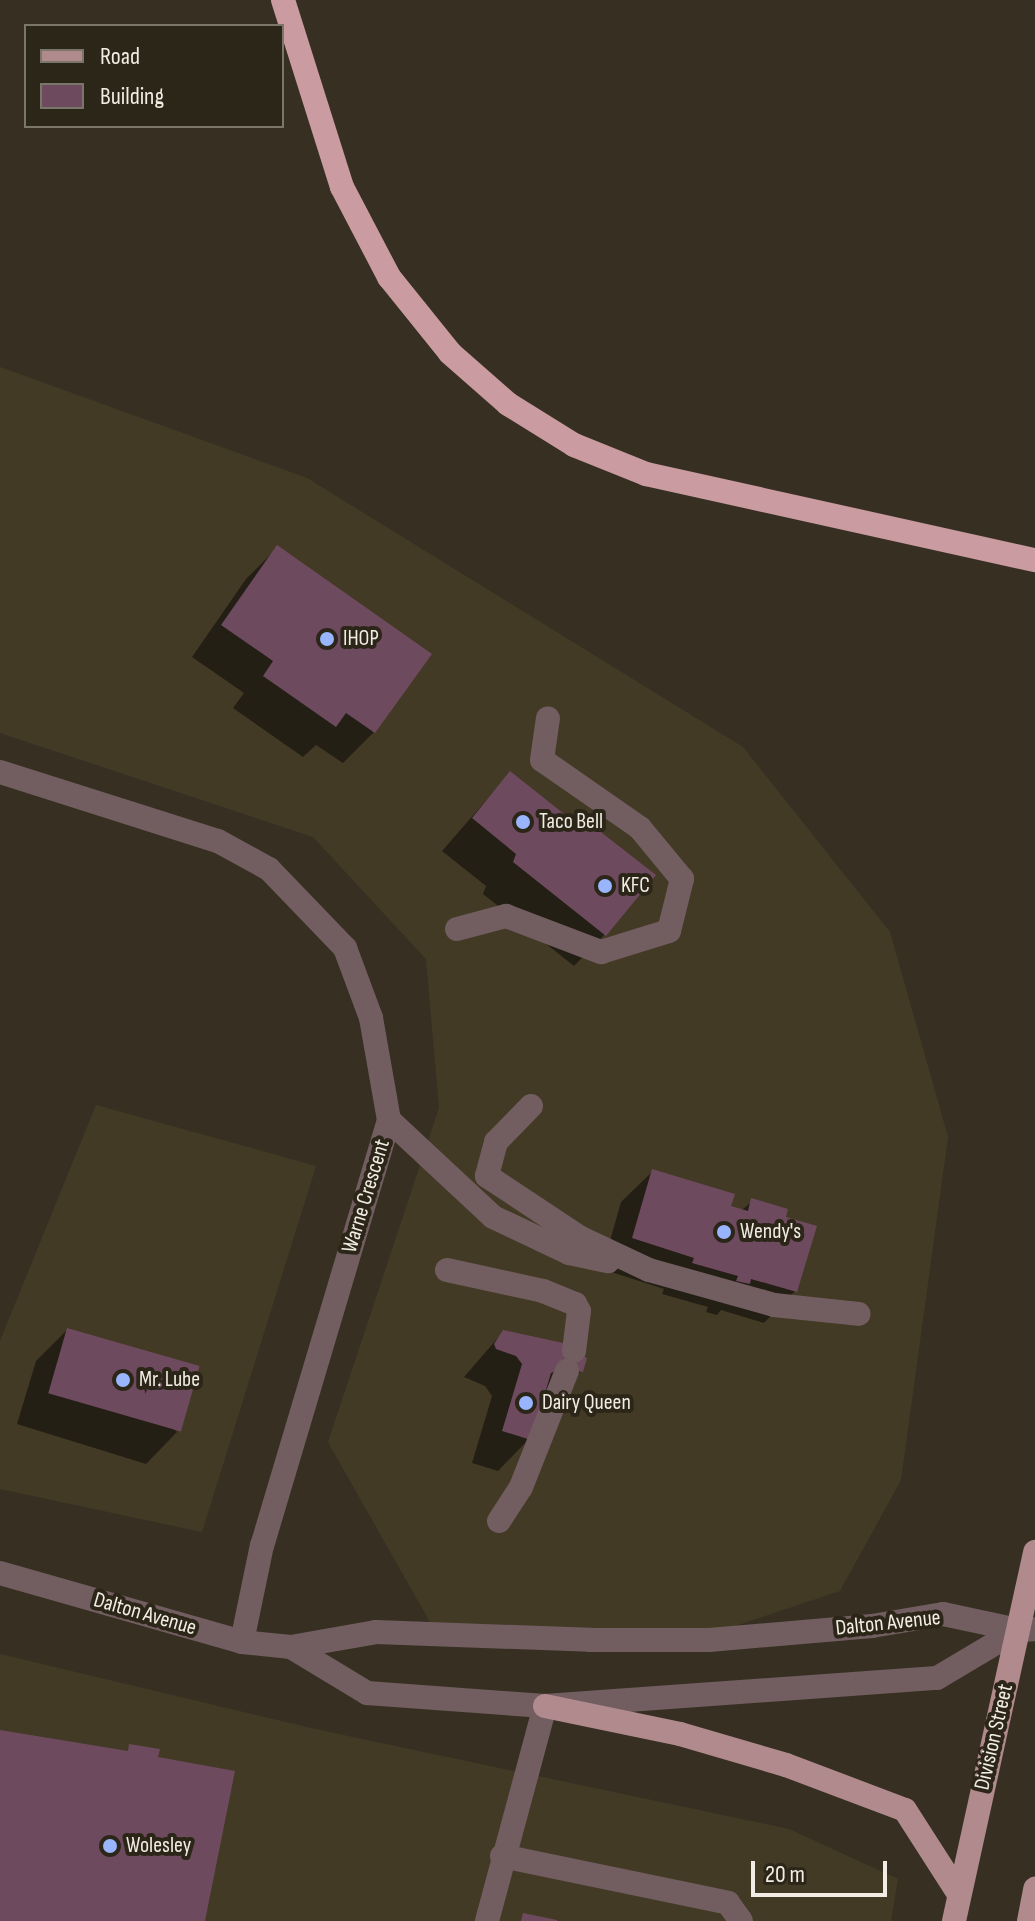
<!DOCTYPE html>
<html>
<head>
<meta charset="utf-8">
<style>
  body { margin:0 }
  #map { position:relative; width:1035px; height:1921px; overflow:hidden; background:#373022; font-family:"Sofia Sans Condensed",sans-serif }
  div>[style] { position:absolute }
  .built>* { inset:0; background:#433a26 }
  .shadow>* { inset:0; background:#0007 }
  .building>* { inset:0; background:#6e4a5f; transform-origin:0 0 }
  .minor>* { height:24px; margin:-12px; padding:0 12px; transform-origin:12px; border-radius:12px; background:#725e60 }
  .major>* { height:24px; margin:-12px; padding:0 12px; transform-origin:12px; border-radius:12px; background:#b18a8e }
  .highway>* { height:24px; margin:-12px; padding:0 12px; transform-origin:12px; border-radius:12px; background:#ca9ba0 }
  .dots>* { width:22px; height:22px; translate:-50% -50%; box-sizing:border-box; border:4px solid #2c2619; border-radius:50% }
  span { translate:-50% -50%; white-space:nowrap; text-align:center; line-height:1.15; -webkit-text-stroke:8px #2c2619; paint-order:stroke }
  .poi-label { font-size:22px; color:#f1ede4 }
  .left { translate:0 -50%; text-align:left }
  .street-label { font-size:22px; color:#f1ede4 }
  .legend { position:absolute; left:24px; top:24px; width:260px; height:104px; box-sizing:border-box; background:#2c2619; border:2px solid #7b766a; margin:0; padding:10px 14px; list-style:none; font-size:24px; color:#f1ede4 }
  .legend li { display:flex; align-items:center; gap:16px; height:40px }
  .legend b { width:40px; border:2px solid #7b766a }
  .scale { position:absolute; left:751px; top:1861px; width:136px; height:36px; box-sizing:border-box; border:4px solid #f1ede4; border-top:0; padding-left:10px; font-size:24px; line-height:28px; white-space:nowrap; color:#f1ede4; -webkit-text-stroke:6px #2c2619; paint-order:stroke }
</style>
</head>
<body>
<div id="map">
  <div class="built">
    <div style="clip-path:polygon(0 367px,307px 478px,743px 747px,890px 932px,948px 1137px,901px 1480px,840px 1591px,726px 1629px,435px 1631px,328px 1442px,439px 1108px,426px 959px,313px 837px,0 733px)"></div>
    <div style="clip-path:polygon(96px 1105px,316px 1166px,202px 1532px,0 1489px,0 1341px)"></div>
    <div style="clip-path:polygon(0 1654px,315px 1729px,789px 1829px,898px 1879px,891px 1921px,0 1921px)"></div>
  </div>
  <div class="shadow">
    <div style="clip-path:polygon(277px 548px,374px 732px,343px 763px,316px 745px,303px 757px,233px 708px,244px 693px,192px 657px,246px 579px)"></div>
    <div style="clip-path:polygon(510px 773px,582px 831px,605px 934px,574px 966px,483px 894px,486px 886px,442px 851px)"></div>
    <div style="clip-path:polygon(653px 1171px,728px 1208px,741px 1211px,752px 1201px,783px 1218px,795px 1291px,764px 1323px,721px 1310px,717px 1315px,706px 1312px,708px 1307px,662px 1294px,664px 1289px,602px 1269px,621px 1202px)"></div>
    <div style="clip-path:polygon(67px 1330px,177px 1432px,146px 1464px,17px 1424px,36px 1361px)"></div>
    <div style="clip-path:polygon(503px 1332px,561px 1345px,581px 1371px,550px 1403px,529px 1439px,498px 1471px,472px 1463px,492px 1396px,485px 1386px,464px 1377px)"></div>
  </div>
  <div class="building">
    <div style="clip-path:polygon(277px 545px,432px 654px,375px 733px,346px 713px,336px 727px,263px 676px,273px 661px,221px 625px)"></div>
    <div style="clip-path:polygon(510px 771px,583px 829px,588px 822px,656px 875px,606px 936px,513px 862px,516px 854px,472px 818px)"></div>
    <div style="clip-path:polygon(652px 1169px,735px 1194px,731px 1206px,748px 1211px,751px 1198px,788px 1209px,786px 1217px,817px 1226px,797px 1292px,751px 1279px,750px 1284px,736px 1281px,738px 1276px,692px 1263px,694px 1258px,632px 1238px)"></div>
    <div style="left:67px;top:1328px;width:138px;height:68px;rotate:16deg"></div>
    <div style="clip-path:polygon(503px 1330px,563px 1343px,567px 1349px,587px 1358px,583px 1372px,560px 1369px,551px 1373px,531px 1440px,502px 1431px,522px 1364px,516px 1356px,496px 1349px,494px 1344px)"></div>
    <div style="clip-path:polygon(0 1730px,128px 1751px,129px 1744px,160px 1749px,158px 1757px,235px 1771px,205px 1921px,0 1921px)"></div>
    <div style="clip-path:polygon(523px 1913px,557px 1920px,557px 1921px,521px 1921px)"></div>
  </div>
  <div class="minor">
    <div style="left:0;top:772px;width:229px;rotate:17.6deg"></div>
    <div style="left:218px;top:841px;width:58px;rotate:28.8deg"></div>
    <div style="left:269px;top:869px;width:110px;rotate:46.1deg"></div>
    <div style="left:345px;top:948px;width:75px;rotate:69.6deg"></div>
    <div style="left:371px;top:1018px;width:104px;rotate:80deg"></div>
    <div style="left:389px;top:1120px;width:444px;rotate:106.6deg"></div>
    <div style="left:262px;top:1545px;width:99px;rotate:101.7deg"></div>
    <div style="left:457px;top:929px;width:51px;rotate:-14.9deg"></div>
    <div style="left:506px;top:916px;width:102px;rotate:20.8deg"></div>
    <div style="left:601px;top:952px;width:71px;rotate:-17.2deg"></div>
    <div style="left:669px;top:931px;width:54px;rotate:-76deg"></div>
    <div style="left:682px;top:879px;width:66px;rotate:-129.5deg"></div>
    <div style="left:640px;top:828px;width:119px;rotate:-145.2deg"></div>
    <div style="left:542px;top:760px;width:42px;rotate:-81.9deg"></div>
    <div style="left:531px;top:1106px;width:50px;rotate:134.2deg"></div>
    <div style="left:496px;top:1142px;width:35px;rotate:105deg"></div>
    <div style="left:487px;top:1176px;width:110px;rotate:33.5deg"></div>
    <div style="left:579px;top:1237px;width:77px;rotate:25.2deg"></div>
    <div style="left:649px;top:1270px;width:130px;rotate:15.6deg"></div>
    <div style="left:774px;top:1305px;width:85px;rotate:6deg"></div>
    <div style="left:389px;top:1120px;width:142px;rotate:43deg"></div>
    <div style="left:493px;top:1217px;width:84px;rotate:25.3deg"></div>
    <div style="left:569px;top:1253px;width:40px;rotate:12deg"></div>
    <div style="left:447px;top:1270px;width:98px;rotate:12.3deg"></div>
    <div style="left:543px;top:1291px;width:35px;rotate:22deg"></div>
    <div style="left:575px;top:1304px;width:8px;rotate:60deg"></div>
    <div style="left:579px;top:1311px;width:40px;rotate:97.1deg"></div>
    <div style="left:499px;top:1521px;width:40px;rotate:-57.1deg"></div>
    <div style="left:521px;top:1487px;width:125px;rotate:-68.4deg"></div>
    <div style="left:0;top:1573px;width:252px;rotate:15.9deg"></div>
    <div style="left:242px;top:1642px;width:49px;rotate:5.8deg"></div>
    <div style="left:291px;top:1647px;width:86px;rotate:-10deg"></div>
    <div style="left:376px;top:1632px;width:214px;rotate:2.1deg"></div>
    <div style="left:590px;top:1640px;width:119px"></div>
    <div style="left:709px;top:1640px;width:164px;rotate:-4.9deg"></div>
    <div style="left:872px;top:1626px;width:72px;rotate:-9.6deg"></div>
    <div style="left:943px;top:1614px;width:77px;rotate:12deg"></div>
    <div style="left:1018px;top:1630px;width:17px;rotate:-3deg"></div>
    <div style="left:291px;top:1647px;width:89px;rotate:31.2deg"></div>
    <div style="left:367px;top:1693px;width:178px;rotate:4.2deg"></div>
    <div style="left:545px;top:1706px;width:393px;rotate:-4.1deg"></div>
    <div style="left:937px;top:1678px;width:94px;rotate:-30.7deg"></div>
    <div style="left:502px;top:1856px;width:231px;rotate:11.7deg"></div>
    <div style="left:728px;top:1903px;width:22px;rotate:54deg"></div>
    <div style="left:487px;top:1921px;width:223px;rotate:-74.9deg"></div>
  </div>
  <div class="major">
    <div style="left:545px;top:1706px;width:138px;rotate:11.7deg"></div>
    <div style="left:680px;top:1734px;width:110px;rotate:16.3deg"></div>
    <div style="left:786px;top:1765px;width:127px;rotate:20.7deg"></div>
    <div style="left:905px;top:1810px;width:100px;rotate:57.3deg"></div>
    <div style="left:954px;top:1921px;width:378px;rotate:-77.6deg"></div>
    <div style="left:1029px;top:1921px;width:33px;rotate:-79deg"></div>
  </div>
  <div class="highway">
    <div style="left:283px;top:0;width:196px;rotate:72.5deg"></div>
    <div style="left:342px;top:187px;width:102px;rotate:62.4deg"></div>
    <div style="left:389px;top:277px;width:97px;rotate:51.2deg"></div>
    <div style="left:450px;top:353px;width:77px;rotate:41.3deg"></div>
    <div style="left:508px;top:404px;width:78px;rotate:31.8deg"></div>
    <div style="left:574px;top:445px;width:78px;rotate:21.9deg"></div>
    <div style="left:646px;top:474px;width:398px;rotate:12.5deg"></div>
  </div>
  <div class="dots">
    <div style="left:327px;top:639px;background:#98b5fd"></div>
    <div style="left:523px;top:822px;background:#98b5fd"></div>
    <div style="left:605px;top:886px;background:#98b5fd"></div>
    <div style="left:724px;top:1232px;background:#98b5fd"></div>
    <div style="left:123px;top:1380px;background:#98b5fd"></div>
    <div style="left:526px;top:1403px;background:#98b5fd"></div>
    <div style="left:110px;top:1846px;background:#98b5fd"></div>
  </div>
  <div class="poi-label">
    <span class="left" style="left:343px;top:639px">IHOP</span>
    <span class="left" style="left:539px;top:822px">Taco Bell</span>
    <span class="left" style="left:621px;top:886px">KFC</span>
    <span class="left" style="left:740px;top:1232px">Wendy's</span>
    <span class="left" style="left:139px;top:1380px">Mr. Lube</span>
    <span class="left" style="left:542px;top:1403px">Dairy Queen</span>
    <span class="left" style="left:126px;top:1846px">Wolesley</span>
  </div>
  <div class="street-label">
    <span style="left:366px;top:1196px;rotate:-73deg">Warne Crescent</span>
    <span style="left:145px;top:1614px;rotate:16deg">Dalton Avenue</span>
    <span style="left:888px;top:1623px;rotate:-6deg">Dalton Avenue</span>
    <span style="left:994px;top:1737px;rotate:-77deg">Division Street</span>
  </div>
  <ul class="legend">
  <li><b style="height:10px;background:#b18a8e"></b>Road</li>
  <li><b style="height:22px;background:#6e4a5f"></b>Building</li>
  </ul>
  <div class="scale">20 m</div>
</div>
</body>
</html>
